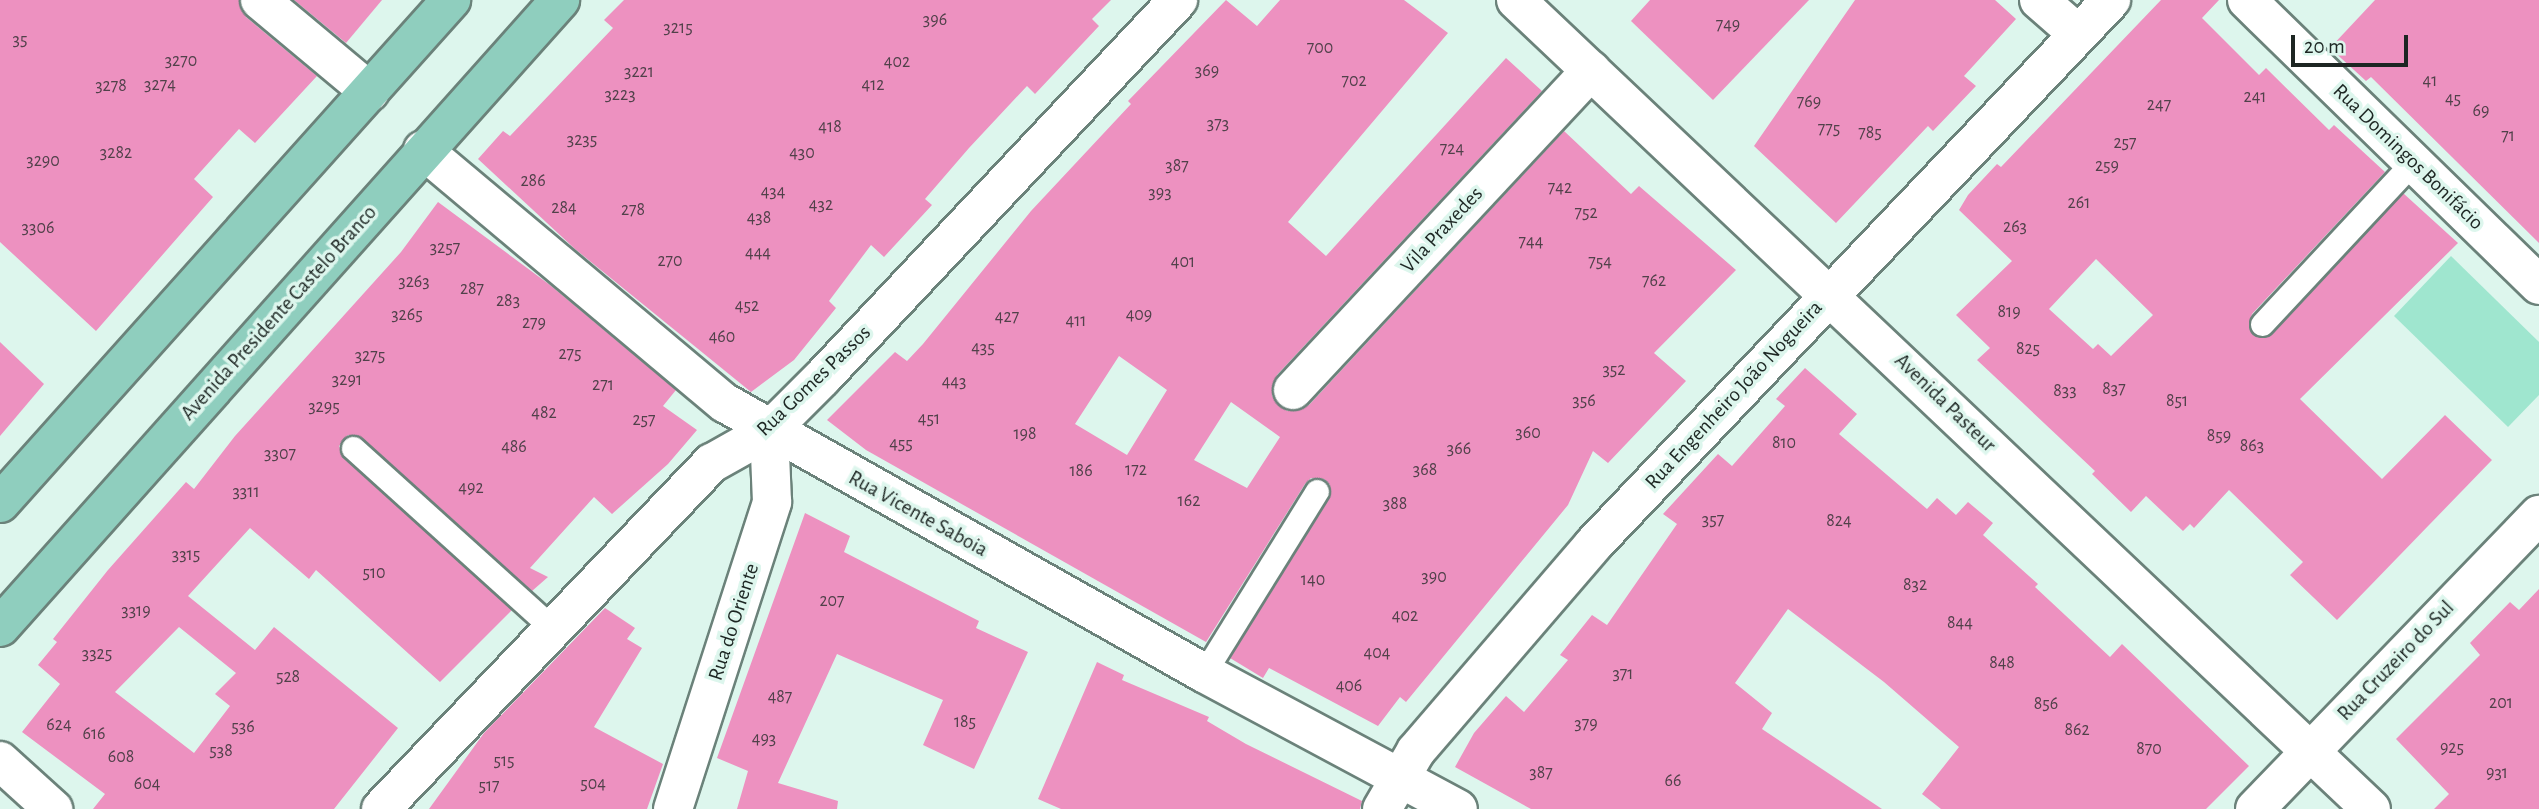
<!DOCTYPE html>
<html>
<head>
<meta charset="utf-8">
<style>
  body { margin:0 }
  #map { position:relative; width:2539px; height:809px; overflow:hidden; background:#ddf6ed; font-family:"Alegreya Sans",sans-serif }
  div>[style] { position:absolute }
  .green>* { inset:0; background:#9fe6cf }
  .building>* { inset:0; background:#ed91c0 }
  .roads { filter:drop-shadow(2px 0 #6b827a) drop-shadow(-2px 0 #6b827a) drop-shadow(0 2px #6b827a) drop-shadow(0 -2px #6b827a) }
  .lane>* { height:23px; margin:-11.5px; padding:0 11.5px; transform-origin:11.5px; border-radius:11.5px; background:#fff }
  .street>* { height:38px; margin:-19px; padding:0 19px; transform-origin:19px; border-radius:19px; background:#fff }
  .primary>* { height:38px; margin:-19px; padding:0 19px; transform-origin:19px; border-radius:19px; background:#8fcebe }
  span { translate:-50% -50%; white-space:nowrap; text-align:center; line-height:1.15; -webkit-text-stroke:7px #ddf6ed; paint-order:stroke }
  .number-label { font-size:18px; color:#51414a }
  .number-label span { -webkit-text-stroke-width:0 }
  .street-label { font-size:21px; color:#1d2623 }
  .scale { position:absolute; left:2291px; top:35px; width:117px; height:32px; box-sizing:border-box; border:4px solid #1d2623; border-top:0; padding-left:9px; font-size:21px; line-height:24px; white-space:nowrap; color:#1d2623; -webkit-text-stroke:5px #ddf6ed; paint-order:stroke }
</style>
</head>
<body>
<div id="map">
  <div class="green">
    <div style="clip-path:polygon(2451px 256px,2539px 342px,2539px 395px,2508px 427px,2394px 316px)"></div>
  </div>
  <div class="building">
    <div style="clip-path:polygon(0 0,239px 0,246px 17px,317px 76px,255px 143px,239px 129px,194px 179px,213px 197px,96px 331px,0 242px)"></div>
    <div style="clip-path:polygon(294px 0,382px 0,346px 43px)"></div>
    <div style="clip-path:polygon(624px 0,1111px 0,1092px 19px,1099px 26px,1035px 94px,1027px 86px,969px 148px,925px 199px,932px 205px,884px 257px,871px 245px,829px 301px,836px 308px,794px 360px,751px 392px,575px 249px,478px 159px,503px 131px,510px 136px,613px 28px,604px 20px)"></div>
    <div style="clip-path:polygon(evenodd,1226px 0,1257px 26px,1280px 0,1404px 0,1448px 33px,1288px 222px,1326px 256px,1506px 58px,1542px 91px,1277px 375px,1272px 396px,1287px 411px,1309px 405px,1564px 131px,1631px 194px,1639px 186px,1736px 270px,1654px 353px,1686px 381px,1608px 463px,1593px 451px,1568px 505px,1406px 702px,1400px 697px,1378px 726px,1269px 668px,1263px 678px,1230px 658px,1329px 498px,1330px 485px,1324px 479px,1311px 478px,1305px 484px,1206px 642px,866px 450px,827px 420px,895px 352px,907px 361px,923px 344px,1031px 211px,1131px 104px,1128px 101px,1226px 0,1119px 356px,1167px 390px,1127px 455px,1075px 424px,1119px 356px,1226px 0,1231px 402px,1280px 437px,1247px 488px,1194px 460px,1231px 402px)"></div>
    <div style="clip-path:polygon(1650px 0,1809px 0,1713px 100px,1631px 21px)"></div>
    <div style="clip-path:polygon(1855px 0,1995px 0,2016px 19px,1964px 76px,1976px 86px,1933px 131px,1928px 126px,1836px 223px,1754px 146px)"></div>
    <div style="clip-path:polygon(evenodd,2161px 0,2219px 0,2202px 18px,2259px 75px,2266px 68px,2329px 130px,2334px 125px,2385px 172px,2252px 314px,2249px 327px,2253px 335px,2265px 338px,2272px 334px,2403px 193px,2458px 243px,2300px 399px,2382px 479px,2445px 415px,2492px 460px,2337px 620px,2290px 575px,2303px 562px,2229px 490px,2194px 528px,2190px 524px,2183px 531px,2146px 496px,2131px 512px,2092px 474px,2095px 471px,1977px 360px,1990px 348px,1956px 315px,2012px 261px,1959px 210px,1968px 195px,1997px 164px,2001px 167px,2161px 0,2096px 259px,2153px 315px,2111px 356px,2098px 344px,2093px 349px,2049px 309px,2096px 259px)"></div>
    <div style="clip-path:polygon(2375px 0,2539px 0,2539px 243px,2371px 77px,2366px 81px,2330px 48px)"></div>
    <div style="clip-path:polygon(evenodd,438px 202px,550px 285px,676px 390px,663px 406px,697px 430px,668px 464px,612px 514px,594px 497px,530px 568px,548px 577px,532px 591px,362px 438px,348px 435px,339px 446px,344px 458px,512px 610px,440px 682px,316px 570px,309px 579px,250px 528px,188px 596px,255px 650px,274px 627px,398px 728px,334px 809px,93px 809px,105px 794px,22px 732px,60px 684px,38px 665px,57px 642px,53px 639px,108px 570px,186px 482px,194px 489px,235px 436px,401px 252px,438px 202px,179px 627px,236px 673px,215px 694px,230px 706px,194px 753px,115px 692px,179px 627px)"></div>
    <div style="clip-path:polygon(0 342px,44px 384px,0 436px)"></div>
    <div style="clip-path:polygon(1805px 368px,1857px 414px,1839px 434px,1927px 509px,1937px 498px,1956px 515px,1968px 502px,1993px 523px,1983px 535px,2038px 584px,2035px 587px,2110px 657px,2122px 644px,2249px 766px,2206px 809px,1941px 809px,1922px 794px,1959px 747px,1884px 682px,1788px 609px,1735px 683px,1772px 713px,1762px 729px,1882px 809px,1531px 809px,1455px 767px,1474px 733px,1506px 696px,1524px 712px,1568px 660px,1560px 655px,1592px 615px,1607px 625px,1677px 524px,1663px 514px,1718px 454px,1732px 466px,1785px 406px,1776px 399px)"></div>
    <div style="clip-path:polygon(805px 513px,850px 536px,844px 552px,979px 621px,976px 628px,1028px 652px,974px 769px,923px 745px,943px 700px,837px 654px,778px 783px,838px 801px,837px 809px,737px 809px,748px 771px,717px 758px)"></div>
    <div style="clip-path:polygon(2539px 589px,2539px 809px,2434px 809px,2449px 794px,2396px 739px,2480px 655px,2470px 643px,2510px 602px,2519px 610px)"></div>
    <div style="clip-path:polygon(605px 608px,635px 628px,627px 639px,642px 648px,594px 727px,663px 764px,647px 809px,429px 809px,484px 733px)"></div>
    <div style="clip-path:polygon(1097px 662px,1124px 675px,1122px 680px,1209px 717px,1207px 721px,1246px 744px,1362px 801px,1360px 809px,1061px 809px,1038px 799px)"></div>
  </div>
  <div class="roads">
    <div class="lane">
      <div style="left:2262px;top:324px;width:221px;rotate:-47deg"></div>
      <div style="left:353px;top:448px;width:268px;rotate:42.1deg"></div>
      <div style="left:1204px;top:673px;width:214px;rotate:-58.2deg"></div>
    </div>
    <div class="street">
      <div style="left:260px;top:0;width:143px;rotate:39.9deg"></div>
      <div style="left:1516px;top:0;width:1177px;rotate:43.42deg"></div>
      <div style="left:2039px;top:0;width:52px;rotate:41.1deg"></div>
      <div style="left:2247px;top:0;width:408px;rotate:44.3deg"></div>
      <div style="left:423px;top:150px;width:394px;rotate:40deg"></div>
      <div style="left:725px;top:403px;width:550px;rotate:29.41deg"></div>
      <div style="left:1204px;top:673px;width:288px;rotate:28.2deg"></div>
      <div style="left:1293px;top:390px;width:437px;rotate:-47deg"></div>
      <div style="left:0;top:761px;width:72px;rotate:42.2deg"></div>
      <div style="left:381px;top:809px;width:479px;rotate:-46.3deg"></div>
      <div style="left:712px;top:463px;width:65px;rotate:-29.3deg"></div>
      <div style="left:769px;top:431px;width:76px;rotate:-45deg"></div>
      <div style="left:823px;top:377px;width:518px;rotate:-46.72deg"></div>
      <div style="left:673px;top:809px;width:323px;rotate:-72.1deg"></div>
      <div style="left:772px;top:502px;width:71px;rotate:-92.4deg"></div>
      <div style="left:1382px;top:809px;width:67px;rotate:-59.6deg"></div>
      <div style="left:1416px;top:751px;width:272px;rotate:-49.3deg"></div>
      <div style="left:1593px;top:545px;width:752px;rotate:-46.45deg"></div>
      <div style="left:2255px;top:809px;width:409px;rotate:-46deg"></div>
    </div>
    <div class="primary">
      <div style="left:0;top:503px;width:676px;rotate:-48.12deg"></div>
      <div style="left:0;top:627px;width:841px;rotate:-48.23deg"></div>
    </div>
  </div>
  <div class="number-label">
    <span style="left:935px;top:20px">396</span>
    <span style="left:1728px;top:25px">749</span>
    <span style="left:678px;top:28px">3215</span>
    <span style="left:20px;top:40px">35</span>
    <span style="left:1320px;top:48px">700</span>
    <span style="left:181px;top:61px">3270</span>
    <span style="left:897px;top:62px">402</span>
    <span style="left:1207px;top:71px">369</span>
    <span style="left:639px;top:72px">3221</span>
    <span style="left:1354px;top:81px">702</span>
    <span style="left:2430px;top:81px">41</span>
    <span style="left:160px;top:85px">3274</span>
    <span style="left:873px;top:85px">412</span>
    <span style="left:111px;top:86px">3278</span>
    <span style="left:620px;top:95px">3223</span>
    <span style="left:2255px;top:97px">241</span>
    <span style="left:2453px;top:99px">45</span>
    <span style="left:1809px;top:102px">769</span>
    <span style="left:2159px;top:105px">247</span>
    <span style="left:2481px;top:111px">69</span>
    <span style="left:1218px;top:124px">373</span>
    <span style="left:830px;top:127px">418</span>
    <span style="left:1829px;top:129px">775</span>
    <span style="left:1870px;top:133px">785</span>
    <span style="left:2508px;top:136px">71</span>
    <span style="left:582px;top:140px">3235</span>
    <span style="left:2125px;top:143px">257</span>
    <span style="left:1452px;top:149px">724</span>
    <span style="left:116px;top:153px">3282</span>
    <span style="left:802px;top:153px">430</span>
    <span style="left:43px;top:161px">3290</span>
    <span style="left:1177px;top:166px">387</span>
    <span style="left:2107px;top:166px">259</span>
    <span style="left:533px;top:181px">286</span>
    <span style="left:1560px;top:188px">742</span>
    <span style="left:773px;top:192px">434</span>
    <span style="left:1160px;top:193px">393</span>
    <span style="left:2079px;top:203px">261</span>
    <span style="left:821px;top:205px">432</span>
    <span style="left:564px;top:208px">284</span>
    <span style="left:633px;top:210px">278</span>
    <span style="left:1586px;top:213px">752</span>
    <span style="left:759px;top:218px">438</span>
    <span style="left:2015px;top:227px">263</span>
    <span style="left:38px;top:228px">3306</span>
    <span style="left:1531px;top:242px">744</span>
    <span style="left:445px;top:248px">3257</span>
    <span style="left:758px;top:253px">444</span>
    <span style="left:670px;top:261px">270</span>
    <span style="left:1183px;top:262px">401</span>
    <span style="left:1600px;top:262px">754</span>
    <span style="left:1654px;top:281px">762</span>
    <span style="left:414px;top:282px">3263</span>
    <span style="left:472px;top:289px">287</span>
    <span style="left:508px;top:301px">283</span>
    <span style="left:747px;top:306px">452</span>
    <span style="left:2009px;top:312px">819</span>
    <span style="left:407px;top:315px">3265</span>
    <span style="left:1139px;top:315px">409</span>
    <span style="left:1007px;top:317px">427</span>
    <span style="left:1076px;top:321px">411</span>
    <span style="left:534px;top:323px">279</span>
    <span style="left:722px;top:337px">460</span>
    <span style="left:983px;top:348px">435</span>
    <span style="left:2028px;top:349px">825</span>
    <span style="left:570px;top:354px">275</span>
    <span style="left:370px;top:356px">3275</span>
    <span style="left:1614px;top:370px">352</span>
    <span style="left:347px;top:380px">3291</span>
    <span style="left:954px;top:382px">443</span>
    <span style="left:603px;top:385px">271</span>
    <span style="left:2114px;top:389px">837</span>
    <span style="left:2065px;top:391px">833</span>
    <span style="left:1584px;top:401px">356</span>
    <span style="left:2177px;top:401px">851</span>
    <span style="left:324px;top:407px">3295</span>
    <span style="left:544px;top:413px">482</span>
    <span style="left:929px;top:419px">451</span>
    <span style="left:644px;top:420px">257</span>
    <span style="left:1528px;top:433px">360</span>
    <span style="left:1025px;top:434px">198</span>
    <span style="left:2219px;top:436px">859</span>
    <span style="left:1784px;top:443px">810</span>
    <span style="left:901px;top:444px">455</span>
    <span style="left:2252px;top:446px">863</span>
    <span style="left:514px;top:447px">486</span>
    <span style="left:1459px;top:449px">366</span>
    <span style="left:280px;top:454px">3307</span>
    <span style="left:1136px;top:470px">172</span>
    <span style="left:1425px;top:470px">368</span>
    <span style="left:1081px;top:471px">186</span>
    <span style="left:471px;top:488px">492</span>
    <span style="left:246px;top:492px">3311</span>
    <span style="left:1189px;top:501px">162</span>
    <span style="left:1395px;top:504px">388</span>
    <span style="left:1713px;top:520px">357</span>
    <span style="left:1839px;top:521px">824</span>
    <span style="left:186px;top:555px">3315</span>
    <span style="left:374px;top:573px">510</span>
    <span style="left:1434px;top:577px">390</span>
    <span style="left:1313px;top:580px">140</span>
    <span style="left:1915px;top:585px">832</span>
    <span style="left:832px;top:601px">207</span>
    <span style="left:136px;top:611px">3319</span>
    <span style="left:1405px;top:616px">402</span>
    <span style="left:1960px;top:623px">844</span>
    <span style="left:1377px;top:653px">404</span>
    <span style="left:97px;top:654px">3325</span>
    <span style="left:2002px;top:663px">848</span>
    <span style="left:1623px;top:674px">371</span>
    <span style="left:288px;top:677px">528</span>
    <span style="left:1349px;top:686px">406</span>
    <span style="left:780px;top:697px">487</span>
    <span style="left:2501px;top:703px">201</span>
    <span style="left:2046px;top:704px">856</span>
    <span style="left:965px;top:722px">185</span>
    <span style="left:1586px;top:724px">379</span>
    <span style="left:59px;top:725px">624</span>
    <span style="left:243px;top:727px">536</span>
    <span style="left:2077px;top:730px">862</span>
    <span style="left:94px;top:734px">616</span>
    <span style="left:764px;top:739px">493</span>
    <span style="left:2452px;top:748px">925</span>
    <span style="left:2149px;top:749px">870</span>
    <span style="left:221px;top:751px">538</span>
    <span style="left:121px;top:757px">608</span>
    <span style="left:504px;top:761px">515</span>
    <span style="left:1541px;top:773px">387</span>
    <span style="left:2497px;top:773px">931</span>
    <span style="left:1673px;top:781px">66</span>
    <span style="left:147px;top:784px">604</span>
    <span style="left:593px;top:784px">504</span>
    <span style="left:489px;top:786px">517</span>
  </div>
  <div class="street-label">
    <span style="left:2408px;top:157px;rotate:44deg">Rua Domingos Bonifácio</span>
    <span style="left:1442px;top:230px;rotate:-47deg">Vila Praxedes</span>
    <span style="left:279px;top:313px;rotate:-48deg">Avenida Presidente Castelo Branco</span>
    <span style="left:814px;top:381px;rotate:-44deg">Rua Gomes Passos</span>
    <span style="left:1734px;top:395px;rotate:-47deg">Rua Engenheiro João Nogueira</span>
    <span style="left:1945px;top:403px;rotate:44deg">Avenida Pasteur</span>
    <span style="left:918px;top:514px;rotate:29deg">Rua Vicente Saboia</span>
    <span style="left:734px;top:622px;rotate:-72deg">Rua do Oriente</span>
    <span style="left:2396px;top:661px;rotate:-46deg">Rua Cruzeiro do Sul</span>
  </div>
  <div class="scale">20 m</div>
</div>
</body>
</html>
